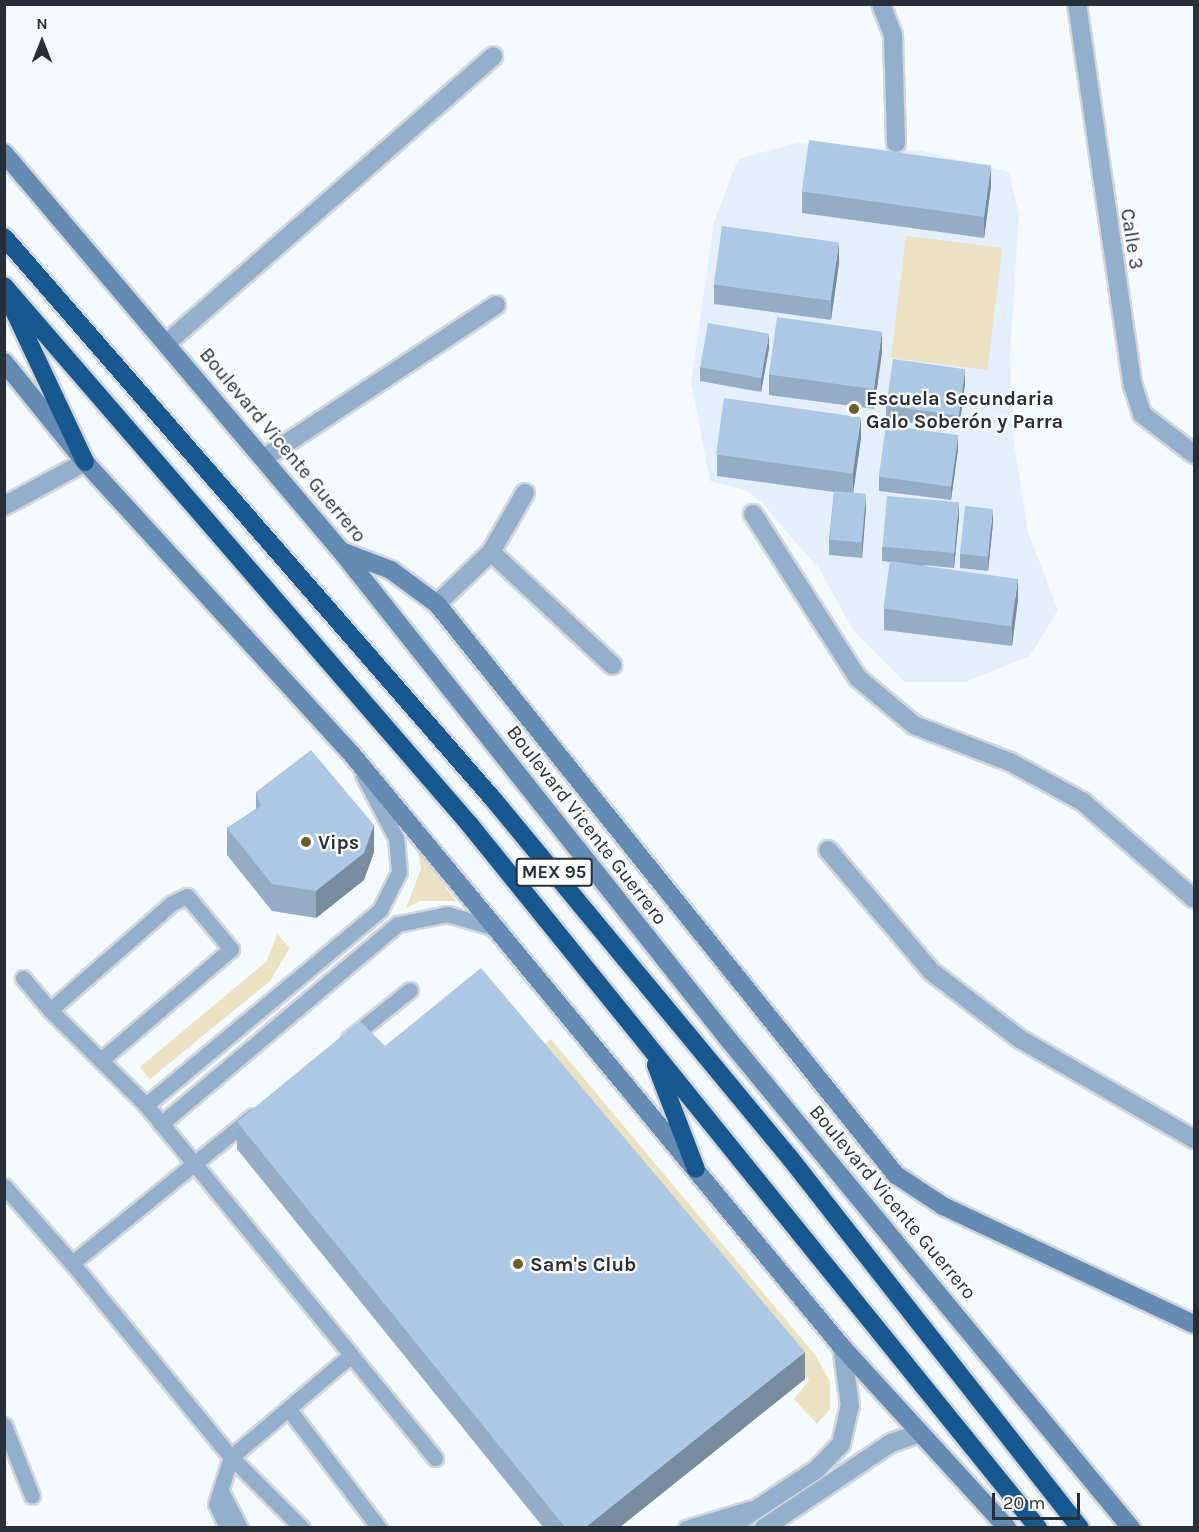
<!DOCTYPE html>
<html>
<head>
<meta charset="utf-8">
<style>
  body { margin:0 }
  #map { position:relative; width:1199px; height:1532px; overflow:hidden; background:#f5faff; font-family:Karla,sans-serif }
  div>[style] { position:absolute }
  .built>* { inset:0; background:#e4effb }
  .green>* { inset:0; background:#eae2c2; transform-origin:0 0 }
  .roads { filter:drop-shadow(2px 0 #d0d6db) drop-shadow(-2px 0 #d0d6db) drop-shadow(0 2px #d0d6db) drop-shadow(0 -2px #d0d6db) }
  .lane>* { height:15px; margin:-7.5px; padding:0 7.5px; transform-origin:7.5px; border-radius:7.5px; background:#94afcb }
  .street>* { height:18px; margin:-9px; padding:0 9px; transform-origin:9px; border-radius:9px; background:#94afcb }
  .secondary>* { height:18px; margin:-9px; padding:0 9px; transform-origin:9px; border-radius:9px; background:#638bb3 }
  .highway>* { height:18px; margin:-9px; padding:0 9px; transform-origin:9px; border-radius:9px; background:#175890 }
  .wall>* { inset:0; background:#94acc5 }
  .shaded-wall>* { inset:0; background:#788ca0 }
  .building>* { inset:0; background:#acc8e5; transform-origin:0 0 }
  .dots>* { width:16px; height:16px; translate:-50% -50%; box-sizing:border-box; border:3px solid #fff; border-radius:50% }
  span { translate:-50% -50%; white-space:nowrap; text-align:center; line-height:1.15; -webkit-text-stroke:4.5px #fff; paint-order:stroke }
  .shield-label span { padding:2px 4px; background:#fff; border:2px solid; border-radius:4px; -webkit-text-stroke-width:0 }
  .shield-label { font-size:18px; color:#273039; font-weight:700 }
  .street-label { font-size:20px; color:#273039 }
  .poi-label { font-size:20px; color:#273039; font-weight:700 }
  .left { translate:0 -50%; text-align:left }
  .frame { position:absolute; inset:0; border:6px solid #273039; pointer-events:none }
  .north { position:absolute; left:12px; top:12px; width:60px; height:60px; -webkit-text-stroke:4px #fff; paint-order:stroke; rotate:0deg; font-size:16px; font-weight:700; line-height:24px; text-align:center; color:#273039 }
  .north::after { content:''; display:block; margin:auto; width:21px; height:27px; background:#273039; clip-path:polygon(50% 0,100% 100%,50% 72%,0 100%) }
  .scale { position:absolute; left:992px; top:1493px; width:88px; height:27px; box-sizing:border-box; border:3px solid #273039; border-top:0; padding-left:8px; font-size:18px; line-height:21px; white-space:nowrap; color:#273039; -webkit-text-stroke:4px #fff; paint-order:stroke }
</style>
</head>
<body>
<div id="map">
  <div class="built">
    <div style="clip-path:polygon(797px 143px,922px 151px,1009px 172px,1019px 215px,1010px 356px,1014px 442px,1028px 532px,1058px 610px,1030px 656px,965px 682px,905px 682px,853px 630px,820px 570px,762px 503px,745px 490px,710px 481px,691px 382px,714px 222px,738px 159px)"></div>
  </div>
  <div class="green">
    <div style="left:906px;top:236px;width:97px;height:123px;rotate:7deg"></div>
    <div style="clip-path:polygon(418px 850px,456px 901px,420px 901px,406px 908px,421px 869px)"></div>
    <div style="clip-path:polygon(277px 934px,290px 948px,270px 981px,150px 1079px,140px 1067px,267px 961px)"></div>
    <div style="clip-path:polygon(551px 1039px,816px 1356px,830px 1382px,830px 1409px,817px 1424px,794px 1399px,809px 1380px,535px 1051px)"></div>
  </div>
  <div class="roads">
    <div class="lane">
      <div style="left:23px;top:978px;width:42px;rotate:49.8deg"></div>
      <div style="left:349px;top:1039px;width:78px;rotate:-38.8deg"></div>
      <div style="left:101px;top:1060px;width:171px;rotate:-40.5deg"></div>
      <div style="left:231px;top:949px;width:69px;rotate:-129.7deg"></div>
      <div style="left:187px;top:896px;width:17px;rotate:155deg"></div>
      <div style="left:172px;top:903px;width:162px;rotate:138.7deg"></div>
      <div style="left:50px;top:1010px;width:135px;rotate:44.7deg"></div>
      <div style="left:146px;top:1105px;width:323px;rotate:50.6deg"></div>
      <div style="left:351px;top:1355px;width:157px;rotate:139.6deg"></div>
      <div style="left:231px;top:1457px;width:49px;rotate:107.7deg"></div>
      <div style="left:216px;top:1504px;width:26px;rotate:65deg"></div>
      <div style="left:146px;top:1105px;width:305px;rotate:-39.8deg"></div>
      <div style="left:380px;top:910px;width:42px;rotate:-63.4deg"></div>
      <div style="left:399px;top:872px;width:34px;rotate:-95deg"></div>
      <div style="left:396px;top:838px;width:71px;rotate:-117.6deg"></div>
      <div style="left:161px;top:1124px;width:310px;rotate:-40.2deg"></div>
      <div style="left:398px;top:924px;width:50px;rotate:-11.5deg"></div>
      <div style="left:447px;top:914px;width:54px;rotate:16.1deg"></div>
      <div style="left:4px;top:1186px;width:103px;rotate:48.6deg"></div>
      <div style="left:72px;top:1263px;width:233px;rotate:-39.1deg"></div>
      <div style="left:72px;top:1263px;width:251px;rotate:50.7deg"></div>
      <div style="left:231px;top:1457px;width:100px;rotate:45deg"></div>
      <div style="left:351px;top:1355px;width:133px;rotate:50.8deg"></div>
      <div style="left:290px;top:1411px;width:147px;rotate:52.7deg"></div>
      <div style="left:4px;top:1425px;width:76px;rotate:68.5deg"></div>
      <div style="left:221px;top:1491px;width:42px;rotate:62.8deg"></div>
      <div style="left:686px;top:1528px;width:69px;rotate:-16.9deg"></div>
    </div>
    <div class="street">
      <div style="left:881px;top:4px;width:33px;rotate:69deg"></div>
      <div style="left:893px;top:35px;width:108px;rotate:88.4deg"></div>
      <div style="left:1077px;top:4px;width:386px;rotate:81.7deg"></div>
      <div style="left:1133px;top:386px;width:29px;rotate:72deg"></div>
      <div style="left:1142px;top:414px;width:66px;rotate:37.6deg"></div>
      <div style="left:168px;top:342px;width:433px;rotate:-41.3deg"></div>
      <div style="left:264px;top:458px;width:278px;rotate:-33.4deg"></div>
      <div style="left:4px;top:506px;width:92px;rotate:-28.5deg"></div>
      <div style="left:753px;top:514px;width:195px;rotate:57.4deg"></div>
      <div style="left:858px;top:678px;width:73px;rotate:40deg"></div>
      <div style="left:914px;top:725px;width:103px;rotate:21.1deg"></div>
      <div style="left:1010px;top:762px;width:83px;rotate:28.7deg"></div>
      <div style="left:1083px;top:802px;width:147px;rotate:41.1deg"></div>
      <div style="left:491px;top:552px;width:166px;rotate:43deg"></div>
      <div style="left:437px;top:604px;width:75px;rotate:-43.9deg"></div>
      <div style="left:491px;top:552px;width:68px;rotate:-60deg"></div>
      <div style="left:828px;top:850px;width:160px;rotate:49.6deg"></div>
      <div style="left:932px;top:972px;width:111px;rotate:37.3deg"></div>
      <div style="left:1020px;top:1039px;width:201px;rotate:29.9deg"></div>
      <div style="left:728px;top:1528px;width:107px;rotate:-33.5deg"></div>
      <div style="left:817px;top:1469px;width:35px;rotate:-46deg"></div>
      <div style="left:841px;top:1444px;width:39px;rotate:-77deg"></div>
      <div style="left:850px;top:1406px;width:60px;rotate:-97.7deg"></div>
      <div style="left:764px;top:1528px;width:153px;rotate:-33.8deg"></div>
      <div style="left:891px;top:1443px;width:28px;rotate:-19deg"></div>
    </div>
    <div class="secondary">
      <div style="left:4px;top:153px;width:522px;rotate:49.74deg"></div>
      <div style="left:341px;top:551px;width:623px;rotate:51.58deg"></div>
      <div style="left:728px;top:1039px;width:634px;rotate:50.51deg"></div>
      <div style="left:4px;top:362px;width:129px;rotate:51deg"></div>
      <div style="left:85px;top:462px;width:393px;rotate:47.6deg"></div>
      <div style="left:350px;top:752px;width:772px;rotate:50.41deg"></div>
      <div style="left:842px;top:1347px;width:245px;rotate:47.6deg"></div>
      <div style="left:341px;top:551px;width:53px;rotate:20.8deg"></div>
      <div style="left:391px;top:570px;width:57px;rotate:36.5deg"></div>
      <div style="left:437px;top:604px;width:733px;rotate:51.21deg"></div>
      <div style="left:896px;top:1175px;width:56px;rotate:33.4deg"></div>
      <div style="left:943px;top:1206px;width:277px;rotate:25.2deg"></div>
    </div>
    <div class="highway">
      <div style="left:4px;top:237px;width:745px;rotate:48.97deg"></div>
      <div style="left:493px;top:799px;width:466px;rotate:50.4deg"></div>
      <div style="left:790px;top:1158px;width:470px;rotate:51.9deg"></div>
      <div style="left:4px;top:286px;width:713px;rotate:49.15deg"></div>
      <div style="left:470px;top:825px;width:904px;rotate:51.06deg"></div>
      <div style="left:8px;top:298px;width:181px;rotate:64.8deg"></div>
      <div style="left:656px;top:1065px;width:111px;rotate:69deg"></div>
    </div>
  </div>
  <div class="wall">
    <div style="clip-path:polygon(991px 186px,984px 238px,802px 213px,802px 192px)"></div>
    <div style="clip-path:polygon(839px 263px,831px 320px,714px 304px,714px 284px)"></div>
    <div style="clip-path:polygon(769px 348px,761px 392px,700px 381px,700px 367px)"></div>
    <div style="clip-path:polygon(882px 352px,874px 409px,769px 395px,769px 374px)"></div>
    <div style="clip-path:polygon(965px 383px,959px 429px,886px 420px,886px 405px)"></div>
    <div style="clip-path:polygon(861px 438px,853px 493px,866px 508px,862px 558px,829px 555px,829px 540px,834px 492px,717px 476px,717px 455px)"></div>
    <div style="clip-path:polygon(958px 449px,951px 500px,879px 491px,879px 477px)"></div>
    <div style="clip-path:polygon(959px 517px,954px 568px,923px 565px,1018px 599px,1012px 646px,884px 630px,884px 609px,890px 562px,882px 561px,882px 547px)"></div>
    <div style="clip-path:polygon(993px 523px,988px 571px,960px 568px,960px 554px)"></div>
    <div style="clip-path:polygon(256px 792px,374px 852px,364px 880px,316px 918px,272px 911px,227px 855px,227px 828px,256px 809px)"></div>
    <div style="clip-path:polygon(385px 1046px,805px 1379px,620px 1527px,543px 1527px,237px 1149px,237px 1122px)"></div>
  </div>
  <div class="shaded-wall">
    <div style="clip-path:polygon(991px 165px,991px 186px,984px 238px,984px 217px)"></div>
    <div style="clip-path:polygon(839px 242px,839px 263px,831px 320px,831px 299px)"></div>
    <div style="clip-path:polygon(882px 331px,882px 352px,874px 409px,874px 388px)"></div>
    <div style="clip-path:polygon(769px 334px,769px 348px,761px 392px,761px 378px)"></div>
    <div style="clip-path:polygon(965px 369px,965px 383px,959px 429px,959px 415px)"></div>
    <div style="clip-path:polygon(861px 417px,861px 438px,853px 494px,853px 473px)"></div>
    <div style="clip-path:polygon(958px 435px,958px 449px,951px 500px,951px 486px)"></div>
    <div style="clip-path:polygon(866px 494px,866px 508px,862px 558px,862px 544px)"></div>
    <div style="clip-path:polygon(959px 502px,959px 517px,954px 568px,954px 554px)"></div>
    <div style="clip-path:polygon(993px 509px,993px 523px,988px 571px,988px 556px)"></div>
    <div style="clip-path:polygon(1018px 578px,1018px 599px,1012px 646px,1012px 625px)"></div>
    <div style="clip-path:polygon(374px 825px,374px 852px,364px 880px,316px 918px,316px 891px)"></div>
    <div style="clip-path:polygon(805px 1352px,805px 1379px,620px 1527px,586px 1527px)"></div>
  </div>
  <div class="building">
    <div style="left:809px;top:140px;width:184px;height:52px;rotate:8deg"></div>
    <div style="left:722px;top:226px;width:118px;height:59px;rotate:8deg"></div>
    <div style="left:777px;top:317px;width:106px;height:58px;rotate:8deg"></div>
    <div style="left:708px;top:323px;width:62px;height:45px;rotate:10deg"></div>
    <div style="left:893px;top:359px;width:73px;height:47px;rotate:8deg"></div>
    <div style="left:724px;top:398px;width:138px;height:57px;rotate:8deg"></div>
    <div style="left:886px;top:425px;width:73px;height:52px;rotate:8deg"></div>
    <div style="left:834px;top:491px;width:32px;height:49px;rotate:5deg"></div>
    <div style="left:887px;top:496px;width:72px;height:51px;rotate:5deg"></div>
    <div style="left:965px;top:506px;width:28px;height:48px;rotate:6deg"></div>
    <div style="left:890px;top:561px;width:129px;height:48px;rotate:8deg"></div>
    <div style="clip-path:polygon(311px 750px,374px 825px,364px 853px,316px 891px,272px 884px,227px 828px,261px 806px,256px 792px)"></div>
    <div style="clip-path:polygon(481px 968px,805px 1352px,586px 1527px,565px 1527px,237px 1122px,360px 1021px,385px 1046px)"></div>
  </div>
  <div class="dots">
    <div style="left:854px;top:409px;background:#695e2a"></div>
    <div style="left:306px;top:842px;background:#695e2a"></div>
    <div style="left:518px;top:1264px;background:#695e2a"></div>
  </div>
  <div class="shield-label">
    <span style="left:554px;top:872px">MEX 95</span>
  </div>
  <div class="street-label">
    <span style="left:1132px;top:239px;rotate:81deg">Calle 3</span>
    <span style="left:283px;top:445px;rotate:50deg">Boulevard Vicente Guerrero</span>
    <span style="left:587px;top:825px;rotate:52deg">Boulevard Vicente Guerrero</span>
    <span style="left:893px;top:1202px;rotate:50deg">Boulevard Vicente Guerrero</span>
  </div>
  <div class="poi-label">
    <span class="left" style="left:866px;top:410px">Escuela Secundaria<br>Galo Soberón y Parra</span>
    <span class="left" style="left:318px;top:842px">Vips</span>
    <span class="left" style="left:530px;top:1264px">Sam's Club</span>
  </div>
  <div class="frame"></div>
  <div class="north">N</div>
  <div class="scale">20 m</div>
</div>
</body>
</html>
